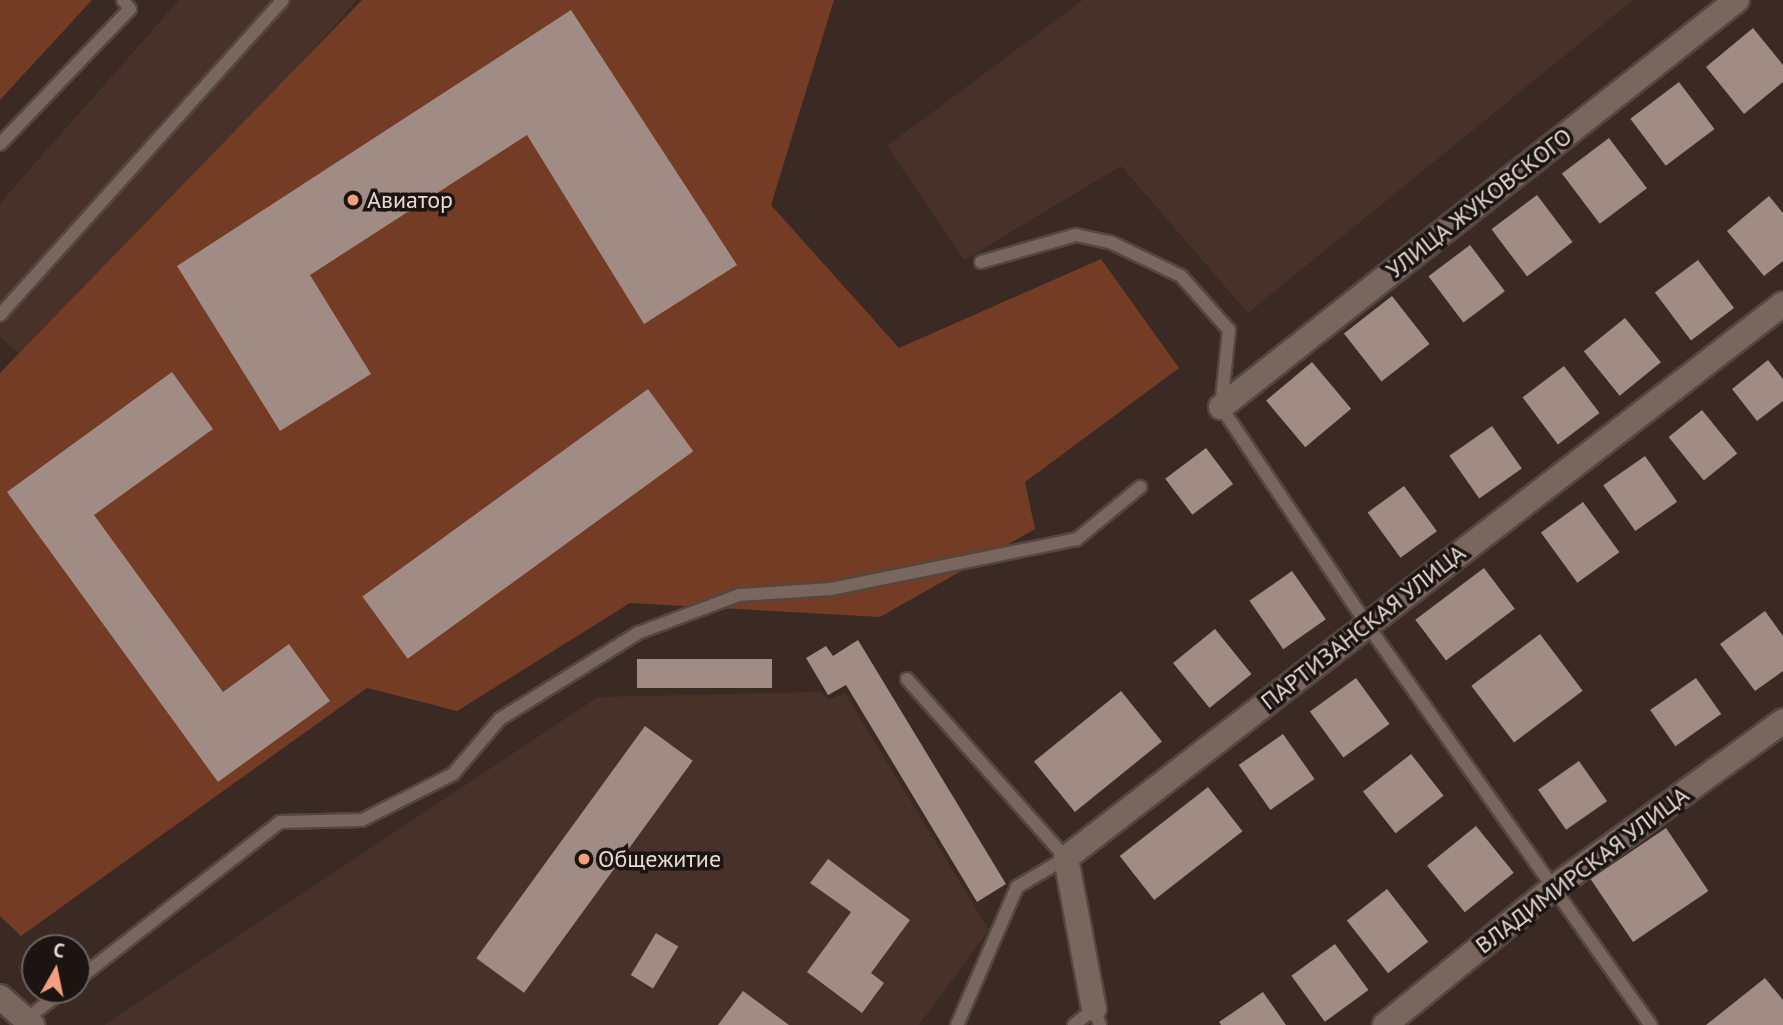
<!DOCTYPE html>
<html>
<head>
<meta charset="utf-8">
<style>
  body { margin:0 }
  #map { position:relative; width:1783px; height:1025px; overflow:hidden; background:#3a2a23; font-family:"PT Sans",sans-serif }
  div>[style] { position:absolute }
  .built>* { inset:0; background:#483128 }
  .green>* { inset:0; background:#743c25 }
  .building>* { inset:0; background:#a18c85; transform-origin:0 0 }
  .roads { filter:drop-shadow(2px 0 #544640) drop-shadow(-2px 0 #544640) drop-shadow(0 2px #544640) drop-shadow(0 -2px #544640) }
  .lane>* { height:12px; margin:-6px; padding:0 6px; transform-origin:6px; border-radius:6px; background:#79665e }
  .street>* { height:24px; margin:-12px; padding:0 12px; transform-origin:12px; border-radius:12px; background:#79665e }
  .dots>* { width:19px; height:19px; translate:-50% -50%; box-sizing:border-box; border:4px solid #1c1411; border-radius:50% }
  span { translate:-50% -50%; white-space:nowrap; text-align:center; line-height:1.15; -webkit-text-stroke:7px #1c1411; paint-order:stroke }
  .poi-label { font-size:24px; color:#e4d9d4 }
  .left { translate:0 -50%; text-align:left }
  .street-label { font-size:24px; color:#e4d9d4 }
  .north { position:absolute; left:21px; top:934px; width:70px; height:70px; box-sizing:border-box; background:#1c1411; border:2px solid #6c635f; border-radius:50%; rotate:9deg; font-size:19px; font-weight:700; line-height:28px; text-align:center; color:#e4d9d4 }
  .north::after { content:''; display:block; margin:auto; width:24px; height:32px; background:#f2a080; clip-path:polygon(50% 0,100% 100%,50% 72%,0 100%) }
</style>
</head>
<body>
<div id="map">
  <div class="built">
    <div style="clip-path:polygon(179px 0,357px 0,34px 367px,0 337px,0 203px)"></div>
    <div style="clip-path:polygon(1083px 0,1633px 0,1248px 313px,1121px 166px,964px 260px,887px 146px)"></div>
    <div style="clip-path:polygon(821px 692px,828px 700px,845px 693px,989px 930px,919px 1025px,104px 1025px,598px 697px)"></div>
  </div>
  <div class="green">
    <div style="clip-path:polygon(0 0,92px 0,0 100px)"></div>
    <div style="clip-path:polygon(362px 0,834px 0,771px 205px,899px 348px,1101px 259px,1179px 368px,1025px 482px,1035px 529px,880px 617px,630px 603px,457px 711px,367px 688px,21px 936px,0 916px,0 373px)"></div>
  </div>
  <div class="building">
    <div style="clip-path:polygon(571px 10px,737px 265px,644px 324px,527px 135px,310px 275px,371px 374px,280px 431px,177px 266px)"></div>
    <div style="clip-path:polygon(1753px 28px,1783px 65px,1783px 82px,1744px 114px,1706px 67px)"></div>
    <div style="left:1679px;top:82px;width:59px;height:61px;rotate:53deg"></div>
    <div style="left:1609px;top:138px;width:63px;height:59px;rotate:53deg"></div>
    <div style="left:1537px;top:195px;width:59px;height:57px;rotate:53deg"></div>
    <div style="clip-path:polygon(1769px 196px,1783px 213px,1783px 261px,1764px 276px,1727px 231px)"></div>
    <div style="left:1470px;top:245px;width:58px;height:52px;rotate:53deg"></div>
    <div style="left:1698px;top:260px;width:60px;height:54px;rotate:53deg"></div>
    <div style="left:1392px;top:296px;width:61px;height:61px;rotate:52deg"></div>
    <div style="left:1625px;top:318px;width:57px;height:53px;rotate:51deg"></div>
    <div style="clip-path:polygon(1768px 360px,1783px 379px,1783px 401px,1757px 421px,1732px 389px)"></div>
    <div style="left:1312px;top:362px;width:61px;height:60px;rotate:50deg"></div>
    <div style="left:1564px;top:366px;width:59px;height:52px;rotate:53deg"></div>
    <div style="clip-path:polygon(172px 372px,213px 429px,94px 515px,223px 692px,289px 644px,330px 701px,218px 782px,7px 492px)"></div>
    <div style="left:648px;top:389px;width:77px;height:353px;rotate:54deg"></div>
    <div style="left:1702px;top:410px;width:56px;height:43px;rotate:51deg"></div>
    <div style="left:1492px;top:426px;width:52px;height:52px;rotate:55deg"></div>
    <div style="left:1206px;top:448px;width:45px;height:51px;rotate:53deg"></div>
    <div style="left:1645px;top:456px;width:56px;height:51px;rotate:55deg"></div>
    <div style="left:1404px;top:486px;width:56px;height:45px;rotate:54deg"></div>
    <div style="left:1583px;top:502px;width:62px;height:52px;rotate:54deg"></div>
    <div style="left:1484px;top:568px;width:51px;height:86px;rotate:53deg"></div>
    <div style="left:1292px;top:571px;width:59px;height:52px;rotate:55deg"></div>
    <div style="clip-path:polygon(1765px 611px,1783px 636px,1783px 671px,1755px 691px,1720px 644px)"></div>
    <div style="left:1215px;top:629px;width:58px;height:54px;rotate:51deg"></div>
    <div style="left:1540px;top:634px;width:71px;height:86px;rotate:53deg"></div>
    <div style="clip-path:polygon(858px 640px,1006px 884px,977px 902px,846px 685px,828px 695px,806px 658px,826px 646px,833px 656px)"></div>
    <div style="left:772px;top:659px;width:29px;height:135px;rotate:90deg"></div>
    <div style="left:1356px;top:678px;width:57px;height:57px;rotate:54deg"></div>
    <div style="left:1696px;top:678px;width:44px;height:56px;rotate:55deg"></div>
    <div style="left:1121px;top:691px;width:65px;height:112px;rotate:51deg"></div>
    <div style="left:645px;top:726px;width:59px;height:287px;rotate:36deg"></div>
    <div style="left:1283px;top:734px;width:55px;height:54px;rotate:55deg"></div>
    <div style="left:1411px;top:754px;width:53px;height:61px;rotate:52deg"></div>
    <div style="left:1579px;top:761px;width:49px;height:50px;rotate:55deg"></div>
    <div style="left:1208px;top:787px;width:56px;height:112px;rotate:52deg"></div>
    <div style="left:1476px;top:826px;width:60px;height:63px;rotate:51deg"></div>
    <div style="left:1666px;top:828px;width:76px;height:91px;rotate:56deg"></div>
    <div style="clip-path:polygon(828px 859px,910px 920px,871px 973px,884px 983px,862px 1013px,807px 972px,851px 912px,810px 883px)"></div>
    <div style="left:1387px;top:889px;width:67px;height:51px;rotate:52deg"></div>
    <div style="left:656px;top:933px;width:26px;height:49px;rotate:31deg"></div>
    <div style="left:1335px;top:944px;width:57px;height:54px;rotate:54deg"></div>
    <div style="clip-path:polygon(1765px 978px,1783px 1000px,1783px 1025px,1706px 1025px)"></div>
    <div style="clip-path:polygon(743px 991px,789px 1025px,718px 1025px)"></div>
    <div style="clip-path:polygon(1263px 992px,1286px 1025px,1221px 1025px,1219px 1022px)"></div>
  </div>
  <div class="roads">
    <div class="lane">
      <div style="left:0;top:144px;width:187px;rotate:-46.1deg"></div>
      <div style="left:130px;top:9px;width:11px;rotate:-128deg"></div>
      <div style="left:981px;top:262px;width:99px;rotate:-15.9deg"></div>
      <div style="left:1076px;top:235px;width:35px;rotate:12deg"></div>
      <div style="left:1110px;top:242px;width:79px;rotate:25.6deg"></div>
      <div style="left:1181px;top:276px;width:72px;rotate:48.4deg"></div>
      <div style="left:1229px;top:330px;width:77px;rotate:95.9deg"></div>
      <div style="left:1221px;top:407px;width:260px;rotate:56.1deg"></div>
      <div style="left:1366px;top:623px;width:493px;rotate:54.7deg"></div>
      <div style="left:0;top:315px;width:423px;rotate:-48.1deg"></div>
      <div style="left:907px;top:679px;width:239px;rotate:48.4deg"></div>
      <div style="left:1066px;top:858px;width:57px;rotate:149.4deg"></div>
      <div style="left:1017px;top:887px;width:150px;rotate:113.5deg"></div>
      <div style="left:77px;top:980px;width:257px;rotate:-37.9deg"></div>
      <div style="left:280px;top:822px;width:82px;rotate:-1.4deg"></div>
      <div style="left:362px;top:820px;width:102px;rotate:-26.8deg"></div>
      <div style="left:453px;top:774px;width:72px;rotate:-49.5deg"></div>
      <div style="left:500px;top:719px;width:163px;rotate:-31.9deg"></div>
      <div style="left:638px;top:633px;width:108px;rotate:-20.6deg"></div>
      <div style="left:739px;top:595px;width:92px;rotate:-3.7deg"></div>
      <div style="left:831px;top:589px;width:251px;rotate:-11.5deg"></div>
      <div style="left:1077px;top:539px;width:82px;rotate:-39.5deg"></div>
      <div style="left:26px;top:1019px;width:48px;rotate:-37.3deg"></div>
      <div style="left:1074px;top:1025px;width:26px;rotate:-39deg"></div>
      <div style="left:1094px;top:1009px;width:17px;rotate:69deg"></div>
    </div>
    <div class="street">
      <div style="left:1221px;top:407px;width:657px;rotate:-38.26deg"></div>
      <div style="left:0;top:997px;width:43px;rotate:41.2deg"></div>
      <div style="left:1094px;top:1009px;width:154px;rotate:-100.5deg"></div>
      <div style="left:1066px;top:858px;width:906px;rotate:-37.69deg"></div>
      <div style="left:1385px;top:1025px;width:215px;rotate:-39.2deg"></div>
      <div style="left:1552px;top:889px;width:286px;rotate:-36deg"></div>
    </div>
  </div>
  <div class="dots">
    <div style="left:353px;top:200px;background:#f2a080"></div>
    <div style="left:584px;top:859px;background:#f2a080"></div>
  </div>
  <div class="poi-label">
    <span class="left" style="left:367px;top:200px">Авиатор</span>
    <span class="left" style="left:598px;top:859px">Общежитие</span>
  </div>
  <div class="street-label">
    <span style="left:1479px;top:203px;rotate:-38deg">УЛИЦА ЖУКОВСКОГО</span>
    <span style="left:1363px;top:627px;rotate:-38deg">ПАРТИЗАНСКАЯ УЛИЦА</span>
    <span style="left:1582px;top:870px;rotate:-37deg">ВЛАДИМИРСКАЯ УЛИЦА</span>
  </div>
  <div class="north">С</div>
</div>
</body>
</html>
